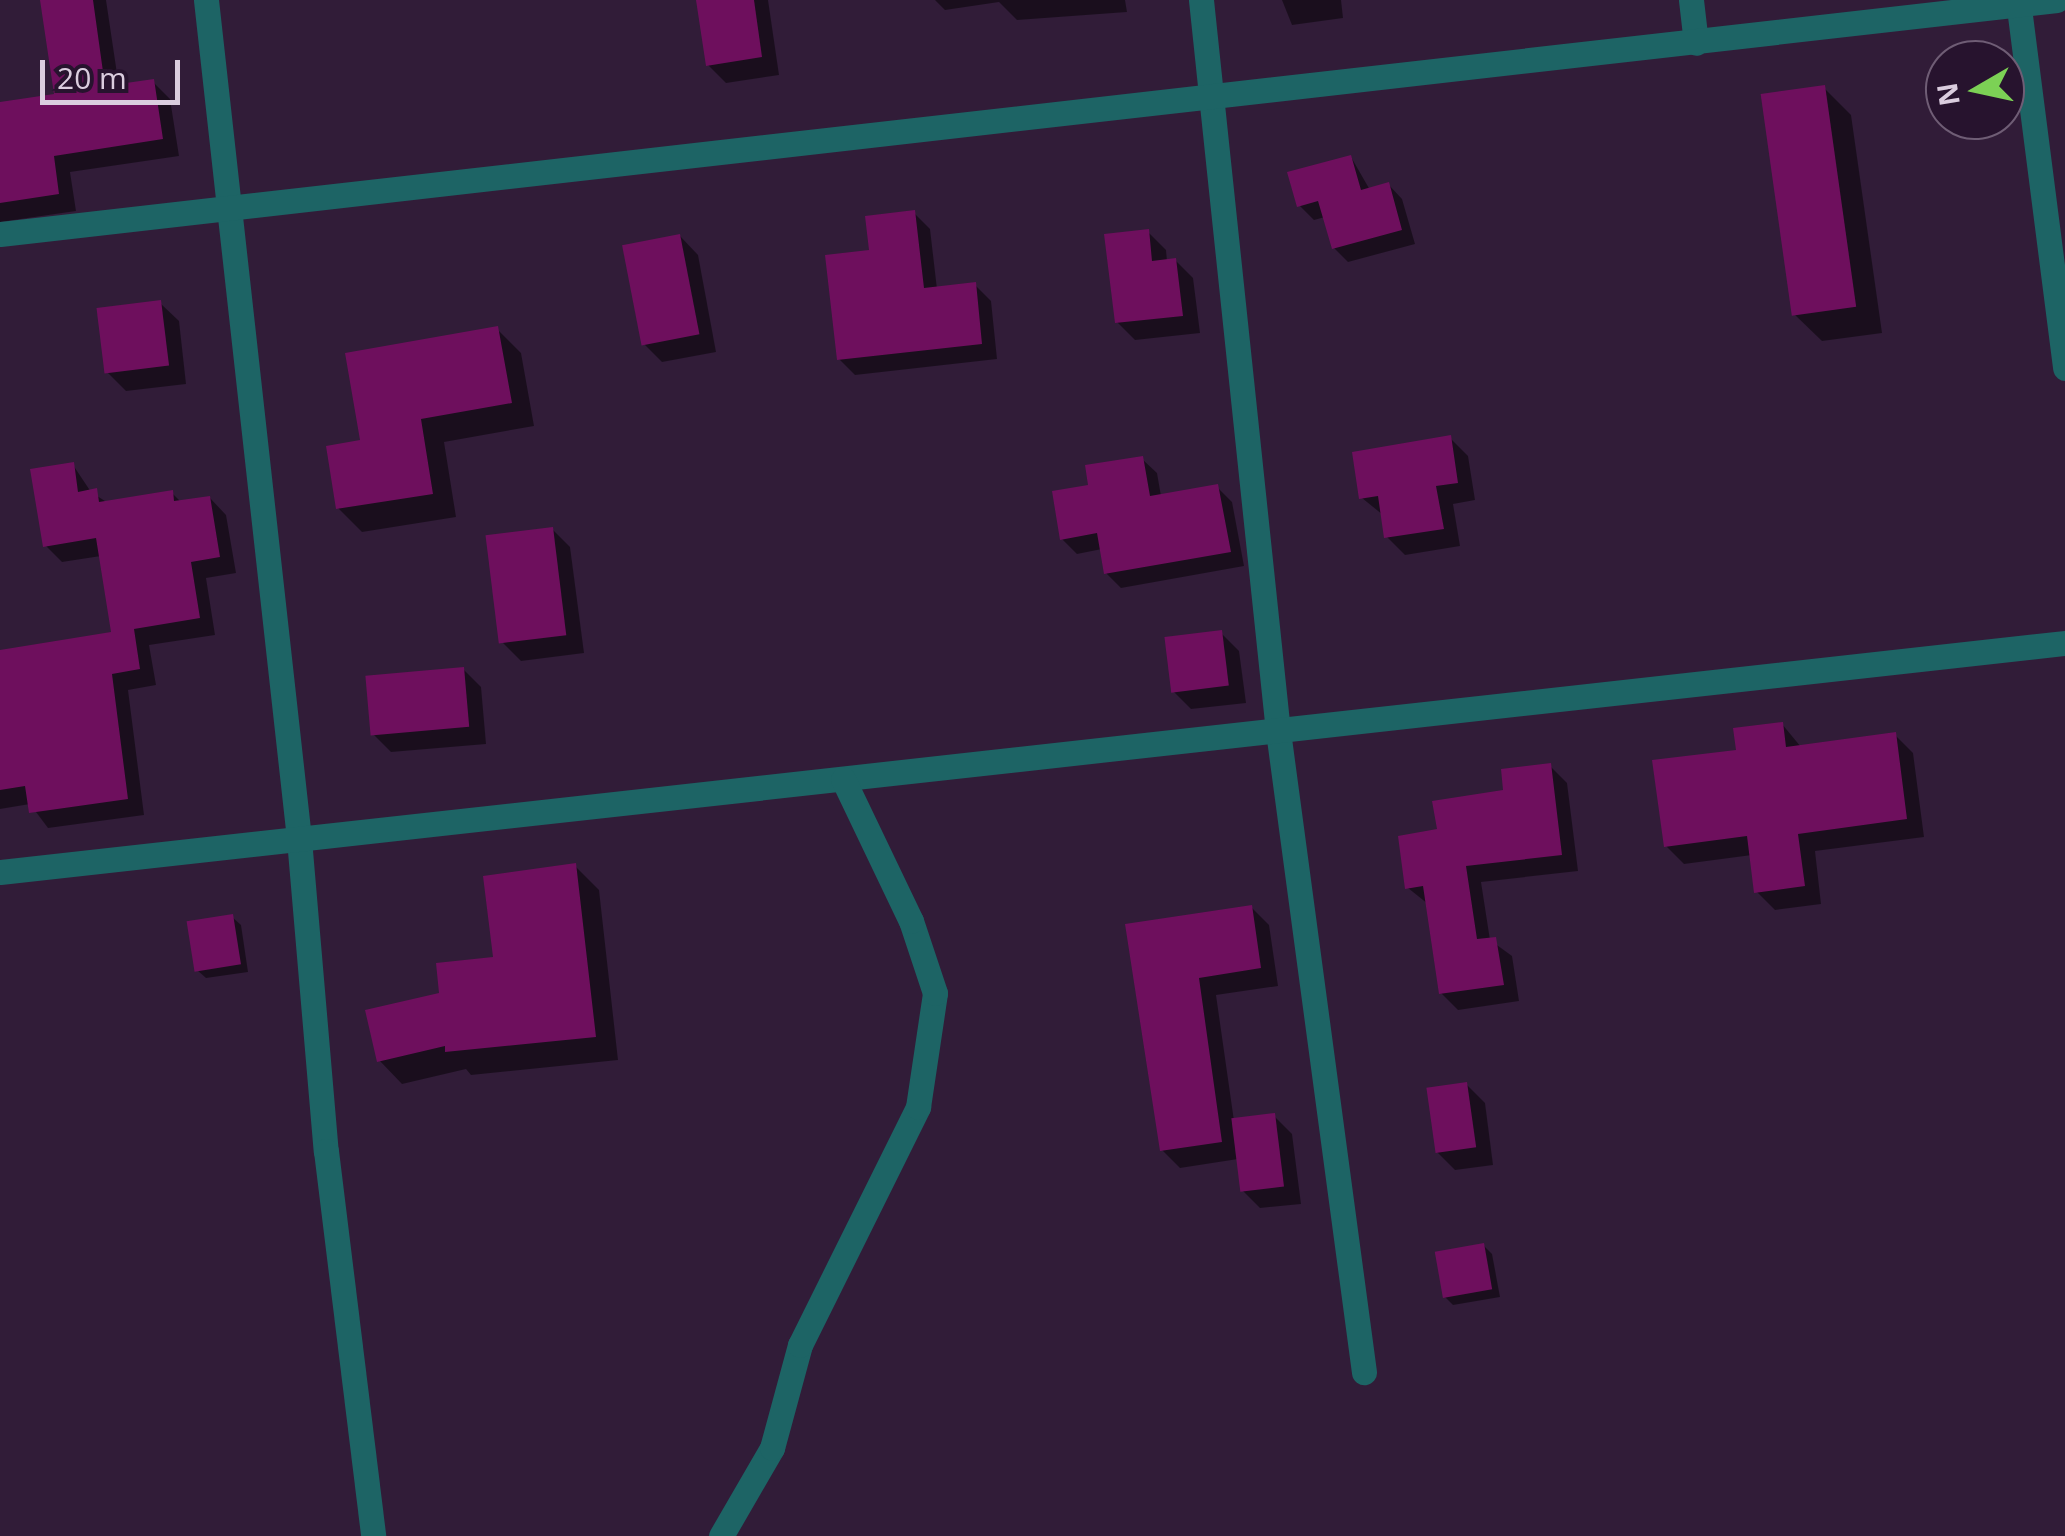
<!DOCTYPE html>
<html>
<head>
<meta charset="utf-8">
<style>
  body { margin:0 }
  #map { position:relative; width:2065px; height:1536px; overflow:hidden; background:#311c38; font-family:"Open Sans",sans-serif }
  div>[style] { position:absolute }
  .shadow>* { inset:0; background:#0007 }
  .building>* { inset:0; background:#6e0f5d; transform-origin:0 0 }
  .minor>* { height:25px; margin:-12.5px; padding:0 12.5px; transform-origin:12.5px; border-radius:12.5px; background:#1d6465 }
  span { translate:-50% -50%; white-space:nowrap; text-align:center; line-height:1.15; -webkit-text-stroke:8px #27132e; paint-order:stroke }
  .north { position:absolute; left:1925px; top:40px; width:100px; height:100px; box-sizing:border-box; background:#27132e; border:2px solid #6f5d75; border-radius:50%; rotate:261deg; font-size:28px; font-weight:700; line-height:40px; text-align:center; color:#dbcddf }
  .north::after { content:''; display:block; margin:auto; width:35px; height:45px; background:#7cd155; clip-path:polygon(50% 0,100% 100%,50% 72%,0 100%) }
  .scale { position:absolute; left:40px; top:60px; width:140px; height:45px; box-sizing:border-box; border:5px solid #dbcddf; border-top:0; padding-left:12px; font-size:30px; line-height:35px; white-space:nowrap; color:#dbcddf; -webkit-text-stroke:8px #27132e; paint-order:stroke }
</style>
</head>
<body>
<div id="map">
  <div class="shadow">
    <div style="clip-path:polygon(43px 0,106px 0,119px 87px,153px 82px,170px 99px,179px 156px,70px 172px,76px 211px,0 222px,0 105px,56px 96px)"></div>
    <div style="clip-path:polygon(699px 0,768px 0,779px 75px,726px 83px,708px 65px)"></div>
    <div style="clip-path:polygon(935px 0,1125px 0,1127px 12px,1017px 20px,999px 2px,945px 10px)"></div>
    <div style="clip-path:polygon(1282px 0,1341px 0,1343px 18px,1292px 25px)"></div>
    <div style="clip-path:polygon(1824px 88px,1851px 115px,1882px 333px,1822px 341px,1794px 314px)"></div>
    <div style="clip-path:polygon(1351px 157px,1370px 190px,1388px 184px,1402px 199px,1415px 244px,1348px 262px,1334px 248px,1325px 217px,1314px 220px,1300px 206px)"></div>
    <div style="clip-path:polygon(914px 213px,930px 229px,937px 289px,975px 285px,991px 301px,997px 359px,855px 375px,839px 359px,872px 253px)"></div>
    <div style="clip-path:polygon(1148px 232px,1166px 250px,1167px 261px,1175px 260px,1193px 278px,1200px 333px,1135px 340px,1117px 322px)"></div>
    <div style="clip-path:polygon(680px 236px,698px 255px,716px 352px,662px 362px,644px 344px)"></div>
    <div style="clip-path:polygon(160px 303px,179px 321px,186px 384px,126px 391px,108px 373px)"></div>
    <div style="clip-path:polygon(497px 329px,521px 353px,534px 426px,444px 442px,456px 517px,362px 532px,338px 508px,363px 442px)"></div>
    <div style="clip-path:polygon(1450px 438px,1468px 456px,1475px 500px,1453px 504px,1460px 546px,1405px 555px,1387px 537px,1383px 515px,1362px 498px)"></div>
    <div style="clip-path:polygon(1142px 459px,1157px 473px,1161px 496px,1217px 487px,1232px 502px,1244px 566px,1121px 588px,1106px 573px,1102px 549px,1077px 554px,1062px 539px,1091px 487px)"></div>
    <div style="clip-path:polygon(73px 465px,91px 492px,108px 503px,172px 493px,182px 503px,210px 498px,226px 515px,236px 573px,206px 578px,215px 635px,149px 645px,156px 685px,128px 690px,144px 815px,48px 828px,30px 804px,0 809px,0 726px,114px 634px,101px 556px,62px 562px,45px 545px)"></div>
    <div style="clip-path:polygon(552px 529px,570px 547px,584px 653px,521px 661px,503px 643px)"></div>
    <div style="clip-path:polygon(1221px 633px,1239px 651px,1246px 703px,1191px 709px,1173px 691px)"></div>
    <div style="clip-path:polygon(463px 669px,481px 687px,486px 744px,391px 752px,373px 734px)"></div>
    <div style="clip-path:polygon(1782px 724px,1801px 747px,1895px 735px,1913px 753px,1924px 837px,1815px 851px,1821px 904px,1775px 910px,1757px 892px,1752px 855px,1684px 864px,1666px 846px,1738px 752px)"></div>
    <div style="clip-path:polygon(1550px 766px,1567px 783px,1578px 871px,1481px 882px,1490px 940px,1512px 956px,1519px 1001px,1458px 1010px,1441px 993px,1428px 904px,1408px 888px,1440px 831px)"></div>
    <div style="clip-path:polygon(575px 866px,599px 890px,618px 1060px,471px 1075px,466px 1069px,402px 1084px,379px 1060px,442px 995px,496px 959px)"></div>
    <div style="clip-path:polygon(1251px 907px,1269px 925px,1278px 986px,1216px 995px,1234px 1121px,1274px 1116px,1292px 1134px,1301px 1204px,1260px 1208px,1242px 1190px,1238px 1159px,1180px 1168px,1162px 1150px,1128px 926px)"></div>
    <div style="clip-path:polygon(232px 917px,241px 925px,248px 972px,206px 978px,197px 970px)"></div>
    <div style="clip-path:polygon(1467px 1085px,1485px 1103px,1493px 1165px,1455px 1170px,1437px 1152px)"></div>
    <div style="clip-path:polygon(1483px 1245px,1492px 1254px,1500px 1297px,1453px 1305px,1445px 1297px)"></div>
  </div>
  <div class="building">
    <div style="clip-path:polygon(40px 0,93px 0,105px 86px,154px 79px,163px 139px,54px 156px,59px 194px,0 203px,0 102px,54px 94px)"></div>
    <div style="clip-path:polygon(696px 0,754px 0,762px 57px,706px 66px)"></div>
    <div style="left:1825px;top:85px;width:224px;height:65px;rotate:82deg"></div>
    <div style="clip-path:polygon(1351px 155px,1361px 190px,1389px 182px,1402px 230px,1332px 249px,1318px 201px,1297px 207px,1287px 172px)"></div>
    <div style="clip-path:polygon(915px 210px,924px 288px,976px 282px,982px 344px,837px 360px,825px 255px,869px 250px,865px 216px)"></div>
    <div style="clip-path:polygon(1149px 229px,1152px 261px,1176px 258px,1183px 316px,1115px 323px,1104px 234px)"></div>
    <div style="left:680px;top:234px;width:102px;height:59px;rotate:79deg"></div>
    <div style="left:161px;top:300px;width:66px;height:65px;rotate:83deg"></div>
    <div style="clip-path:polygon(498px 326px,512px 403px,421px 419px,433px 494px,336px 509px,326px 446px,360px 440px,345px 353px)"></div>
    <div style="clip-path:polygon(1451px 435px,1458px 483px,1436px 486px,1444px 529px,1384px 538px,1378px 496px,1359px 499px,1352px 452px)"></div>
    <div style="clip-path:polygon(1143px 456px,1150px 496px,1218px 484px,1231px 552px,1104px 574px,1097px 533px,1060px 540px,1052px 491px,1088px 485px,1085px 465px)"></div>
    <div style="clip-path:polygon(74px 462px,78px 492px,97px 488px,99px 502px,173px 490px,174px 501px,210px 496px,220px 557px,191px 562px,200px 618px,134px 629px,140px 669px,112px 674px,128px 799px,29px 813px,25px 786px,0 790px,0 650px,111px 632px,96px 538px,43px 547px,30px 469px)"></div>
    <div style="left:553px;top:527px;width:109px;height:68px;rotate:83deg"></div>
    <div style="left:1222px;top:630px;width:56px;height:58px;rotate:83deg"></div>
    <div style="left:464px;top:667px;width:60px;height:99px;rotate:85deg"></div>
    <div style="clip-path:polygon(1783px 722px,1786px 747px,1896px 732px,1907px 819px,1798px 834px,1805px 886px,1754px 893px,1747px 836px,1664px 847px,1652px 760px,1736px 750px,1733px 728px)"></div>
    <div style="clip-path:polygon(1551px 763px,1562px 855px,1466px 866px,1477px 939px,1496px 937px,1504px 985px,1439px 994px,1423px 886px,1405px 889px,1398px 836px,1437px 829px,1432px 801px,1503px 790px,1501px 769px)"></div>
    <div style="clip-path:polygon(576px 863px,596px 1037px,445px 1052px,445px 1046px,377px 1062px,365px 1010px,439px 993px,436px 963px,493px 957px,483px 876px)"></div>
    <div style="clip-path:polygon(1252px 905px,1261px 968px,1199px 978px,1222px 1142px,1160px 1151px,1125px 924px)"></div>
    <div style="left:233px;top:914px;width:51px;height:47px;rotate:81deg"></div>
    <div style="left:1467px;top:1082px;width:66px;height:41px;rotate:82deg"></div>
    <div style="left:1275px;top:1113px;width:74px;height:44px;rotate:83deg"></div>
    <div style="left:1484px;top:1243px;width:47px;height:50px;rotate:80deg"></div>
  </div>
  <div class="minor">
    <div style="left:206px;top:0;width:844px;rotate:83.67deg"></div>
    <div style="left:299px;top:839px;width:313px;rotate:85.1deg"></div>
    <div style="left:326px;top:1151px;width:388px;rotate:83deg"></div>
    <div style="left:1201px;top:0;width:735px;rotate:83.99deg"></div>
    <div style="left:1278px;top:731px;width:647px;rotate:82.36deg"></div>
    <div style="left:1691px;top:0;width:43px;rotate:83.4deg"></div>
    <div style="left:2018px;top:0;width:371px;rotate:82.7deg"></div>
    <div style="left:0;top:234px;width:2070px;rotate:-6.49deg"></div>
    <div style="left:0;top:872px;width:2078px;rotate:-6.33deg"></div>
    <div style="left:721px;top:1536px;width:102px;rotate:-59.9deg"></div>
    <div style="left:772px;top:1448px;width:107px;rotate:-74.8deg"></div>
    <div style="left:800px;top:1345px;width:266px;rotate:-63.6deg"></div>
    <div style="left:918px;top:1107px;width:115px;rotate:-81.5deg"></div>
    <div style="left:935px;top:993px;width:76px;rotate:-108.4deg"></div>
    <div style="left:911px;top:921px;width:157px;rotate:-115.6deg"></div>
  </div>
  <div class="north">N</div>
  <div class="scale">20 m</div>
</div>
</body>
</html>
